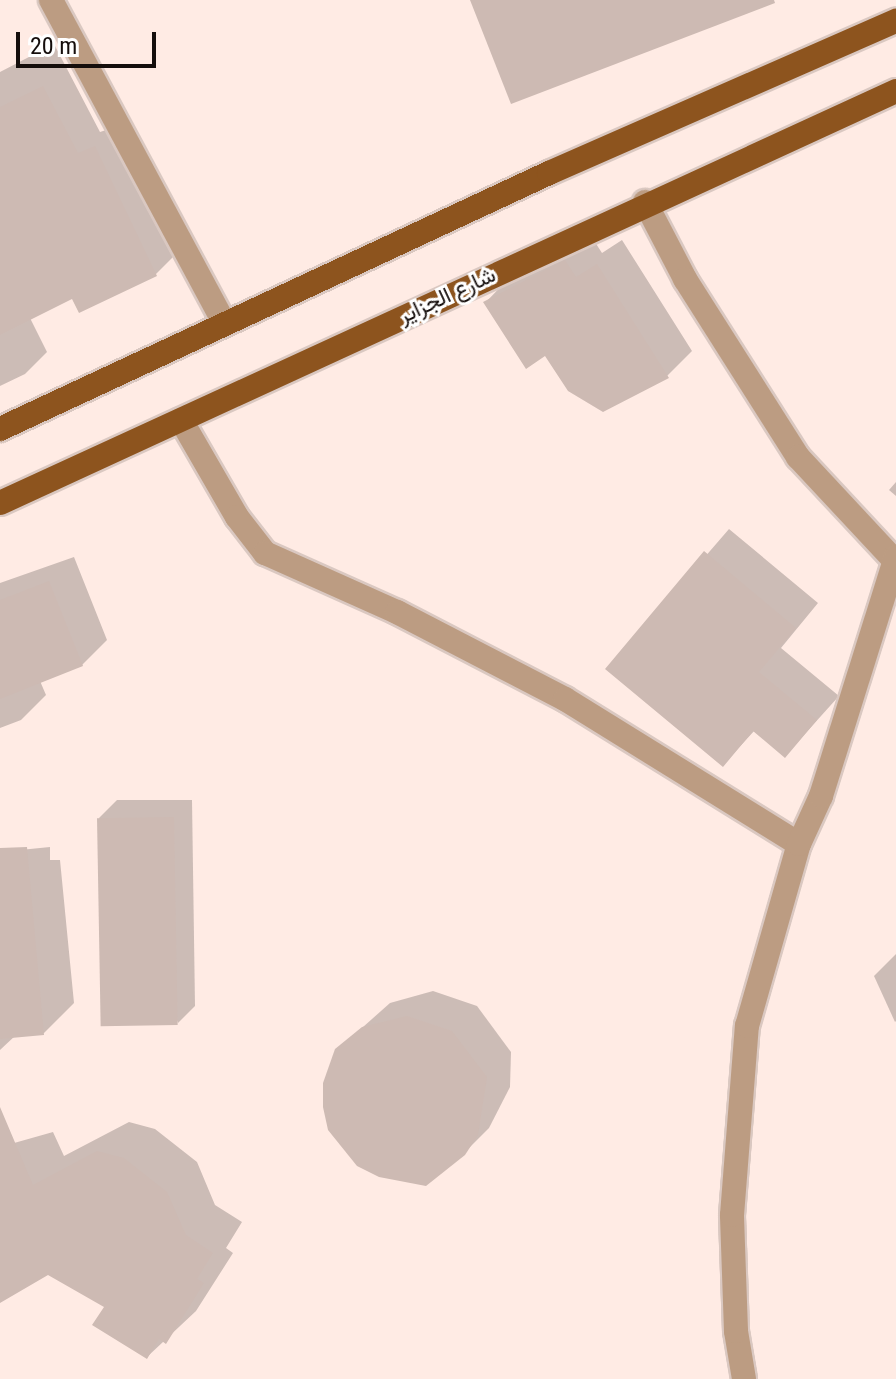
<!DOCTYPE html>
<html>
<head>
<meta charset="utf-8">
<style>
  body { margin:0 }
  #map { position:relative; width:896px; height:1379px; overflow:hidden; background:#ffebe4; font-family:"Roboto Condensed",Vazirmatn,sans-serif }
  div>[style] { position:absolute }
  .shadow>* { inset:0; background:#0003 }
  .building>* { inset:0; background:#cdbab3; transform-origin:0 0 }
  .roads { filter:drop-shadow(2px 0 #dac8c1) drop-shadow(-2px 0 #dac8c1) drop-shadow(0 2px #dac8c1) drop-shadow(0 -2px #dac8c1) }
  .minor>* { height:24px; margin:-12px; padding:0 12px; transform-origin:12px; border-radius:12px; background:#bc9c82 }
  .primary>* { height:24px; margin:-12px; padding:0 12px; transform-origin:12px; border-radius:12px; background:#8d541e }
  span { translate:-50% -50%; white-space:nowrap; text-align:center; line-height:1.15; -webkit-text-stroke:6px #fff; paint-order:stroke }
  .street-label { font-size:22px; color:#150e0c }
  .scale { position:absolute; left:16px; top:32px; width:140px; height:36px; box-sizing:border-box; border:4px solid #150e0c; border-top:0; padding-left:10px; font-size:24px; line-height:28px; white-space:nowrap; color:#150e0c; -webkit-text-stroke:6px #fff; paint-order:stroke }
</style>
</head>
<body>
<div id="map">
  <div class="shadow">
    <div style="clip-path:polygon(54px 44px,100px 132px,118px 126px,178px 252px,156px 274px,73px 297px,30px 318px,47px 352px,25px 374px,0 386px,0 72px)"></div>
    <div style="clip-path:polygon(591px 236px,602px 253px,622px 240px,692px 351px,667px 376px,546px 354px,486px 302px,510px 277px)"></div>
    <div style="clip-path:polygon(896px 482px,896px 496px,889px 490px)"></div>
    <div style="clip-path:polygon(729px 529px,818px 603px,781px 648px,839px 696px,785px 756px,755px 730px,723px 765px,608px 669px)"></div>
    <div style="clip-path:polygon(74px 557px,107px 640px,82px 665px,40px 681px,46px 695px,21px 720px,0 728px,0 583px)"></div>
    <div style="clip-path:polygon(117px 800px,192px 800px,195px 1006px,178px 1023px,99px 818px)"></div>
    <div style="clip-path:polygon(50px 847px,50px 860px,60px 860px,74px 1003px,44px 1033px,16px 1035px,0 1050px,0 852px)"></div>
    <div style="clip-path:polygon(896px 954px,896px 1021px,895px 1022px,874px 976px)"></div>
    <div style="clip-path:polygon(433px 991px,477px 1006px,511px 1052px,510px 1087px,489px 1128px,463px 1154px,336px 1051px,390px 1003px)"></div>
    <div style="clip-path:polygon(129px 1122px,155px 1129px,197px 1162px,215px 1205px,242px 1222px,226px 1248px,233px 1253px,196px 1311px,147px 1357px,107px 1306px,48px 1272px,0 1292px,0 1147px,53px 1132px,64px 1156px)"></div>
  </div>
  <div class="building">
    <div style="clip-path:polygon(470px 0,774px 0,775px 3px,511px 104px)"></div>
    <div style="clip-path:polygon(43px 86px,78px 153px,95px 146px,157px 276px,79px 313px,72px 299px,0 335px,0 107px)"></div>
    <div style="clip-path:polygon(565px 260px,576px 277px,597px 264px,669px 378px,603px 412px,568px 391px,545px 356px,526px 369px,483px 302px)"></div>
    <div style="clip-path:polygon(704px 551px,796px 628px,759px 672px,817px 720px,785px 758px,753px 731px,723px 767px,605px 669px)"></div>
    <div style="clip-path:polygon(49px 581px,83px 666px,0 699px,0 600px)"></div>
    <div style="left:174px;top:817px;width:208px;height:77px;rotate:89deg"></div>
    <div style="clip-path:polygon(27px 847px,44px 1035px,0 1039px,0 848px)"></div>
    <div style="clip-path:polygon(407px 1016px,452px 1031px,487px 1077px,478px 1135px,465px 1155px,426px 1186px,379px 1177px,357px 1166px,328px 1130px,323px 1107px,323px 1083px,335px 1049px,362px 1027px)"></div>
    <div style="clip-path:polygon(0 1107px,33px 1185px,97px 1151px,124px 1158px,167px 1192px,186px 1235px,213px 1253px,197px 1279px,204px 1283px,166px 1344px,159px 1339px,147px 1359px,92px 1325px,104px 1307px,48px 1275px,0 1303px)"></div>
  </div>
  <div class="roads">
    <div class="minor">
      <div style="left:51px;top:0;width:366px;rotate:61.8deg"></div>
      <div style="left:645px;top:202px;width:87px;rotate:62.5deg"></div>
      <div style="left:685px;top:279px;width:211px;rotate:57.6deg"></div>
      <div style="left:798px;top:457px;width:144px;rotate:47deg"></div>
      <div style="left:181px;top:420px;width:112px;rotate:60deg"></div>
      <div style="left:237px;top:517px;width:46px;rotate:52.1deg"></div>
      <div style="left:265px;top:553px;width:145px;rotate:24.1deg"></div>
      <div style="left:397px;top:612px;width:189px;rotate:27.4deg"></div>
      <div style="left:565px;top:699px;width:275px;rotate:31.8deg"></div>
      <div style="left:744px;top:1379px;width:49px;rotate:-99.5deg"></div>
      <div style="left:736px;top:1331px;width:116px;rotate:-92deg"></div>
      <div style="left:732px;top:1215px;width:190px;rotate:-85.5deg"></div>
      <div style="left:747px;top:1026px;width:189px;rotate:-74.1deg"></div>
      <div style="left:799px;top:844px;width:53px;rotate:-65.4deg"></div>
      <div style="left:821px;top:796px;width:250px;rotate:-72.6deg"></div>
    </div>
    <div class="primary">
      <div style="left:0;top:429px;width:606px;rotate:-25deg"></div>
      <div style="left:549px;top:173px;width:379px;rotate:-23.7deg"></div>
      <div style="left:0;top:503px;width:986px;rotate:-24.69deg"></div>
    </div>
  </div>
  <div class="street-label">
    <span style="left:447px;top:295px;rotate:-25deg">شارع الجزاير</span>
  </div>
  <div class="scale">20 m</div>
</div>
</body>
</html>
